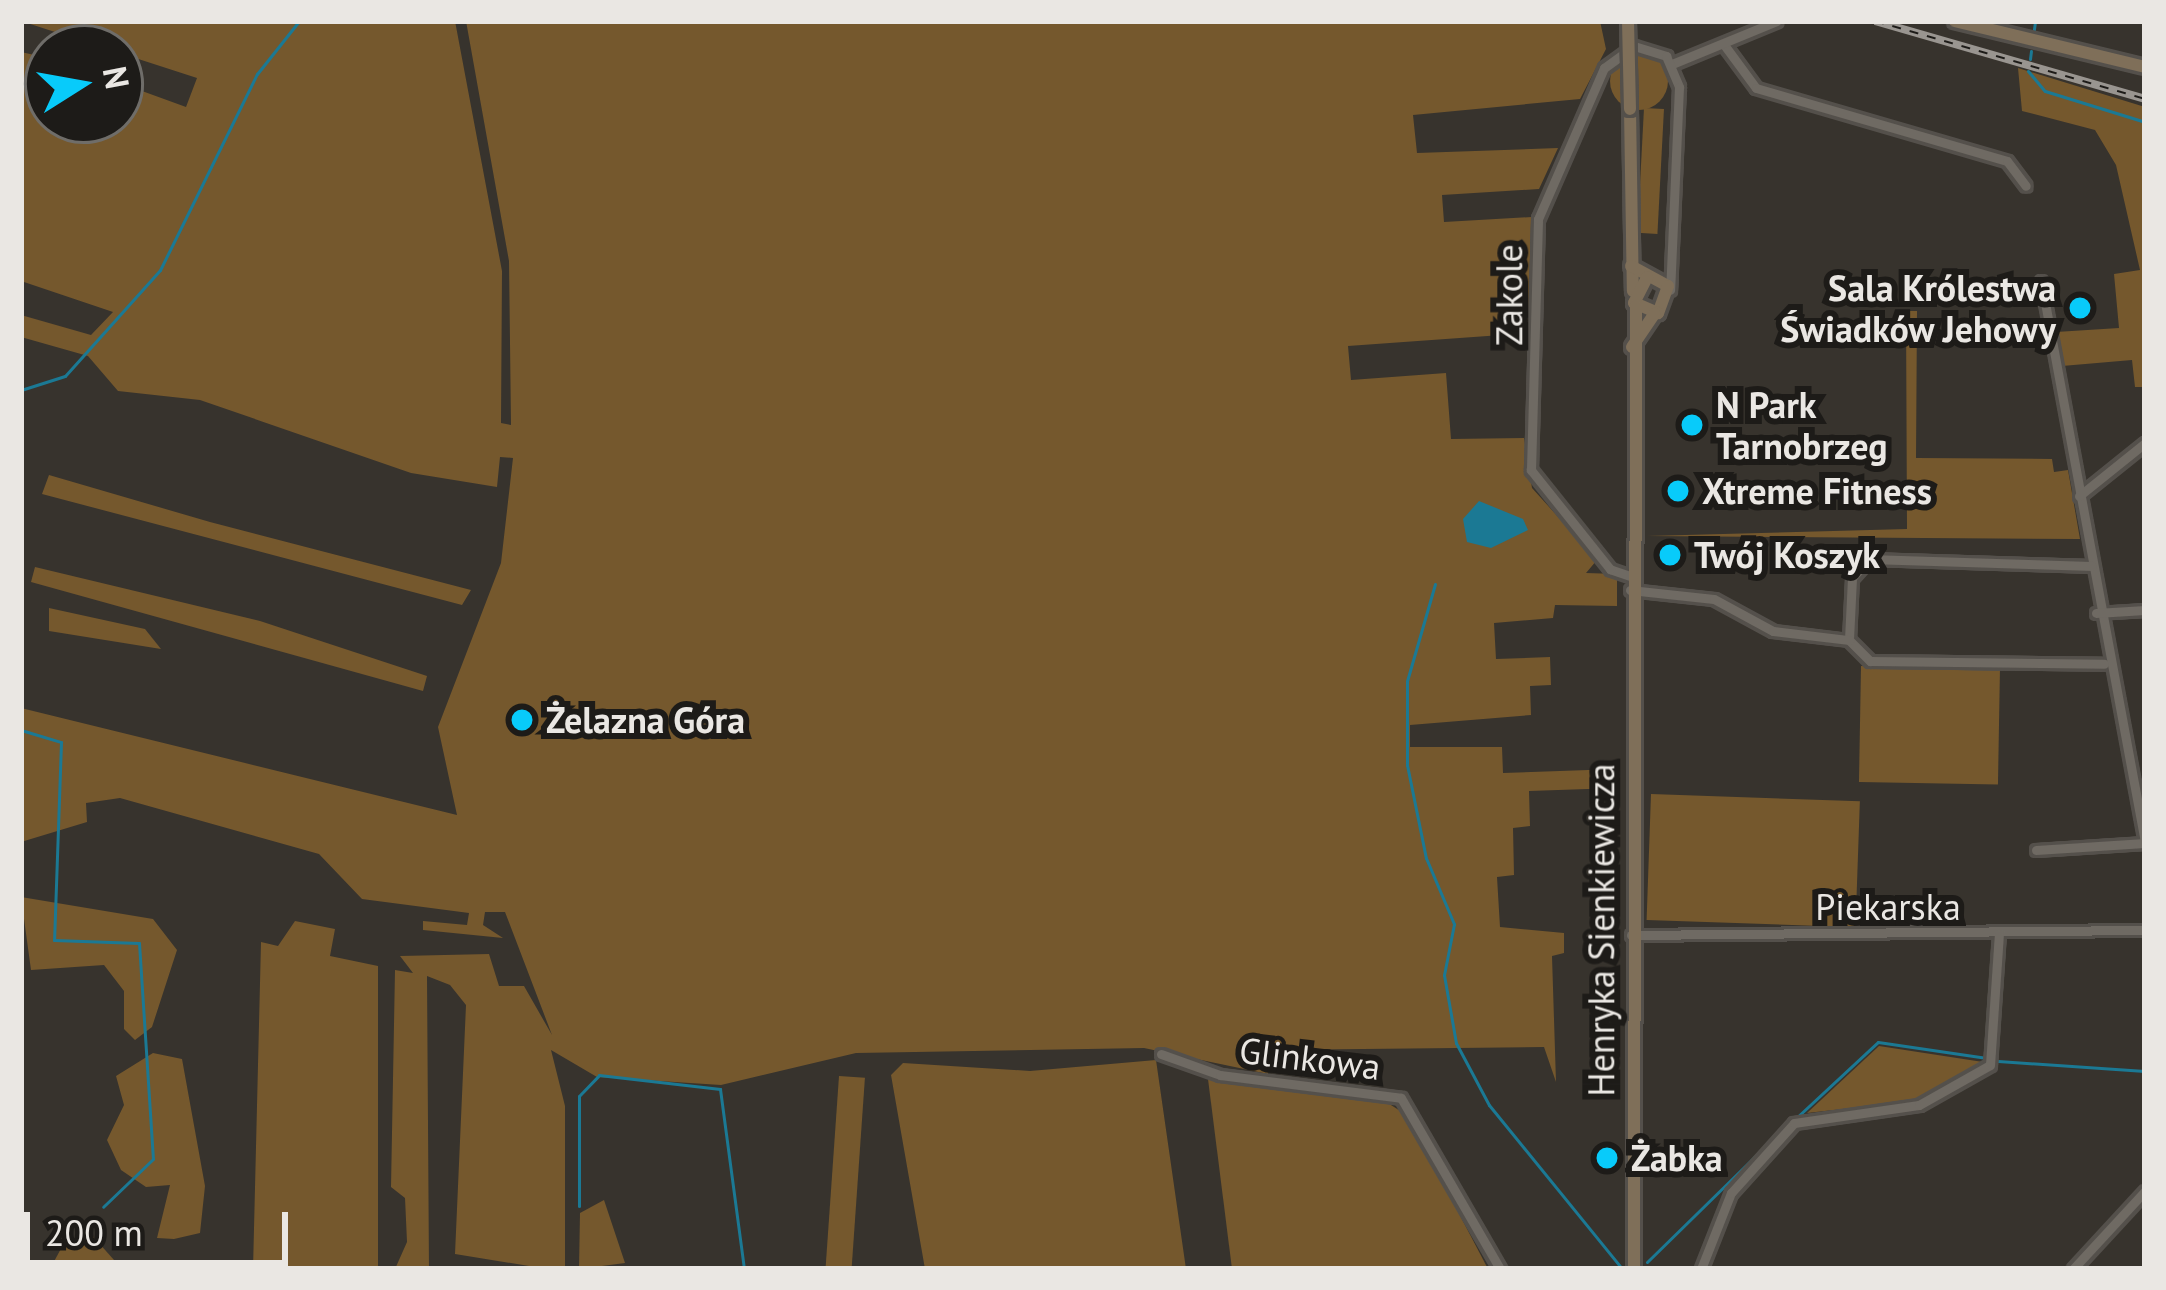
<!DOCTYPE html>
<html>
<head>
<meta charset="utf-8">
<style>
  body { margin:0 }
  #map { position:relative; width:2166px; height:1290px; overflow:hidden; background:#37332d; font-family:"PT Sans",sans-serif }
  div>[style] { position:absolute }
  .green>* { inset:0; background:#75582d; transform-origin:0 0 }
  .round { border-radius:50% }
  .water>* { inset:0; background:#1b7994 }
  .stream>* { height:3px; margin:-1.5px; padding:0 1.5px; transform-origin:1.5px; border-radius:1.5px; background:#1b7994 }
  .roads { filter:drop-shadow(3px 0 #54504b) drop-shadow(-3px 0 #54504b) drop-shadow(0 3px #54504b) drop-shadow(0 -3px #54504b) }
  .street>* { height:9px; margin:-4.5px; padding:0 4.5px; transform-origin:4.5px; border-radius:4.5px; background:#6f6a63 }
  .secondary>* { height:12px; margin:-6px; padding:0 6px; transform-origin:6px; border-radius:6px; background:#7f6f59 }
  .rail>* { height:8px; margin-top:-4px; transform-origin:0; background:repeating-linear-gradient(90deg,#1d1b18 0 9px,#999590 0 18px); box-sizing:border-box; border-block:3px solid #999590 }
  .bridges { filter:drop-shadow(3px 0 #54504b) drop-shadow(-3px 0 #54504b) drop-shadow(0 3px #54504b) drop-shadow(0 -3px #54504b) }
  .secondary-bridge>* { height:12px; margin:-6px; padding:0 6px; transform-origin:6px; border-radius:6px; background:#7f6f59 }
  .dots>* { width:33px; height:33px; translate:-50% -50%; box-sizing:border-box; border:6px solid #1d1b18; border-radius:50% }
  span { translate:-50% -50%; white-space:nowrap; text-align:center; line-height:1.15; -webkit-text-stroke:12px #1d1b18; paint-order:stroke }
  .poi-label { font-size:36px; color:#eae7e3; font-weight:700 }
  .right { translate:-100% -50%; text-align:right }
  .left { translate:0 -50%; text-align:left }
  .street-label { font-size:36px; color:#eae7e3 }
  .frame { position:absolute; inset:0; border:24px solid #eae7e3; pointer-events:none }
  .north { position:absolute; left:24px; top:24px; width:120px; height:120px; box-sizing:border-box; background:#1d1b18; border:3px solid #6f6d69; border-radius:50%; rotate:79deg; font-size:33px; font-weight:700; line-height:48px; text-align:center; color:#eae7e3 }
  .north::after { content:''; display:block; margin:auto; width:42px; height:54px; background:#08cbfa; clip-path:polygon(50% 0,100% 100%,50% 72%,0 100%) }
  .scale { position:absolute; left:24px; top:1212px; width:264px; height:54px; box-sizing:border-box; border:6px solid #eae7e3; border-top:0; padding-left:15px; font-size:36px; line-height:42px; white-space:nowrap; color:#eae7e3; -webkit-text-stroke:9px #1d1b18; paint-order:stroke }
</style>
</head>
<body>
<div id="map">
  <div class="green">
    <div style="clip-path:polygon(21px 21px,455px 21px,502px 271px,501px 423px,511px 425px,509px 261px,466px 21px,1600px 21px,1606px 49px,1580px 99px,1413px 115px,1417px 153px,1558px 148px,1539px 189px,1442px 195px,1444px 222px,1532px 217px,1528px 333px,1348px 346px,1351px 380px,1446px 373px,1451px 439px,1524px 438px,1532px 488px,1597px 560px,1586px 573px,1617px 574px,1617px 606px,1555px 605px,1553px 618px,1494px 623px,1496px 659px,1550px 657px,1551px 685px,1530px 686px,1531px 715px,1410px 725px,1410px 747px,1502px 747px,1503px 773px,1617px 769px,1617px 788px,1529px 791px,1530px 826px,1513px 828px,1514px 875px,1497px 877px,1500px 927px,1564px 933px,1564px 953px,1552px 956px,1556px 1082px,1544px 1047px,1270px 1050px,1268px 1074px,1144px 1048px,856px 1053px,721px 1085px,597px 1077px,551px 1050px,565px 1106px,565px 1269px,535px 1267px,455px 1254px,466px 1005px,450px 985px,427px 976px,429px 1269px,395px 1269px,407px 1242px,405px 1198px,391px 1187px,395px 970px,413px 973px,400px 956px,489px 954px,499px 986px,524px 986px,552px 1035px,505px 912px,485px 912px,483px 925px,503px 938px,423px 930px,423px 921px,467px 925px,469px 913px,362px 899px,319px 854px,120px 798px,86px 803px,87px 822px,21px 842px,21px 708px,457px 815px,438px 727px,501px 563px,513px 458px,500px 457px,497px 487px,411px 473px,200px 400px,118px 391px,88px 356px,21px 337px,21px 315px,91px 335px,113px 312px,21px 281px,21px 52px,48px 58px,48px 120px,120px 120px,120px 83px,186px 107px,197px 78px)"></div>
    <div class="round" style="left:1610px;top:52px;width:58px;height:58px"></div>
    <div style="clip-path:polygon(2018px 68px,2145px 107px,2145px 387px,2135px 387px,2132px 360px,2062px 366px,2056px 332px,2119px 328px,2114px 274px,2140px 270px,2116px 165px,2095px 130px,2022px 111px)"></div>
    <div style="left:1644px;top:108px;width:20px;height:125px;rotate:3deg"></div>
    <div style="clip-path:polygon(1906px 311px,1917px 311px,1916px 458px,2052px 459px,2054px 472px,2068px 470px,2080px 539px,1647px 536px,1907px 529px)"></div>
    <div style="clip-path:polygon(49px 475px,210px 522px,471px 590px,462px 605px,42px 494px)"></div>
    <div style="clip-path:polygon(35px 567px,260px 621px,427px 676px,423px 691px,31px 582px)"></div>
    <div style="clip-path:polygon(49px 608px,145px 629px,161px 649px,49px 631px)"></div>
    <div style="left:1861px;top:666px;width:139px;height:116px;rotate:1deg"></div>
    <div style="left:1651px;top:794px;width:209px;height:126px;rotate:2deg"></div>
    <div style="clip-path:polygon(21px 897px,153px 919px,177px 950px,152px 1027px,135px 1040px,124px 1029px,124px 991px,104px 965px,31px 970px)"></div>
    <div style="clip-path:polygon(295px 921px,335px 929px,330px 956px,378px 966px,378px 1269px,253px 1269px,261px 942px,278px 946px)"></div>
    <div style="clip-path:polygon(1879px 1046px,1983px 1062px,1983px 1066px,1914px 1101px,1807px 1113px)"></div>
    <div style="clip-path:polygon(153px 1053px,182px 1059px,205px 1186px,200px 1233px,174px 1239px,157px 1238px,170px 1185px,146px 1187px,121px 1170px,107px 1140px,124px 1105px,116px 1076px)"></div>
    <div style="clip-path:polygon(1156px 1060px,1186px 1269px,925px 1269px,891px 1075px,903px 1063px,1030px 1071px)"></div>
    <div style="left:839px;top:1076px;width:26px;height:195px;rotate:4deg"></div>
    <div style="clip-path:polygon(1208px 1079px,1377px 1096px,1408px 1116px,1488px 1269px,1232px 1269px)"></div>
    <div style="clip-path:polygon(604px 1200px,625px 1263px,579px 1269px,580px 1213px)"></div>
    <div style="clip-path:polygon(90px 1233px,122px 1269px,50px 1269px,64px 1243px)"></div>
  </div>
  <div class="water">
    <div style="clip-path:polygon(1479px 501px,1523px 519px,1528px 530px,1491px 548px,1467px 542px,1463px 519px)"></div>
  </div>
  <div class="stream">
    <div style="left:2033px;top:36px;width:15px;rotate:-82deg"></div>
    <div style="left:2030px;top:59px;width:8px;rotate:-83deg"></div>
    <div style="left:2028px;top:71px;width:26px;rotate:50deg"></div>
    <div style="left:2045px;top:91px;width:105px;rotate:17.2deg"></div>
    <div style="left:21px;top:390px;width:46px;rotate:-17.7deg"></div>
    <div style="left:65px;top:376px;width:142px;rotate:-48.1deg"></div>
    <div style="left:160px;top:270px;width:219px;rotate:-63.7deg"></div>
    <div style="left:257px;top:74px;width:68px;rotate:-51.6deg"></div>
    <div style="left:1435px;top:584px;width:101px;rotate:106.1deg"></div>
    <div style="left:1407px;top:681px;width:84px;rotate:90deg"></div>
    <div style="left:1407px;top:765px;width:95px;rotate:78.5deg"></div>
    <div style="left:1426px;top:858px;width:72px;rotate:67deg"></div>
    <div style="left:1454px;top:924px;width:52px;rotate:101.1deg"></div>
    <div style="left:1444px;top:975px;width:69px;rotate:80deg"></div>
    <div style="left:1456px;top:1043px;width:70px;rotate:62deg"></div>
    <div style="left:1489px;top:1105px;width:208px;rotate:50.9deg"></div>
    <div style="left:21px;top:730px;width:42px;rotate:16.7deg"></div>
    <div style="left:61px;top:742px;width:198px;rotate:92deg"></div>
    <div style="left:54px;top:940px;width:85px;rotate:2deg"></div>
    <div style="left:139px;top:943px;width:216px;rotate:86.3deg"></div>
    <div style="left:153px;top:1159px;width:69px;rotate:136.2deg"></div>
    <div style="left:1998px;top:1061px;width:147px;rotate:3.9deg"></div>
    <div style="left:1795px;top:1119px;width:113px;rotate:-42.9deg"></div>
    <div style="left:1878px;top:1042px;width:110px;rotate:8.4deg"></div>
    <div style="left:579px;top:1206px;width:110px;rotate:-90deg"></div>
    <div style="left:579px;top:1096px;width:29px;rotate:-46deg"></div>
    <div style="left:599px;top:1075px;width:122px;rotate:6.6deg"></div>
    <div style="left:720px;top:1089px;width:182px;rotate:82.4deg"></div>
    <div style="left:1647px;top:1262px;width:190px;rotate:-44.4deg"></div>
  </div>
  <div class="roads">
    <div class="street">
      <div style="left:1725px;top:46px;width:52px;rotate:53.6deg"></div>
      <div style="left:1756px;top:88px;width:261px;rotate:16.2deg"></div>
      <div style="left:2007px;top:161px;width:31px;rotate:53deg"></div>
      <div style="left:1672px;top:64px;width:113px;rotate:-22.3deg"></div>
      <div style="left:2041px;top:281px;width:571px;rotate:79.5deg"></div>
      <div style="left:2079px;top:496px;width:85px;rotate:-38.8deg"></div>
      <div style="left:2092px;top:566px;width:223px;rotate:-178.2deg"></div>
      <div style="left:1869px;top:559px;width:25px;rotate:132deg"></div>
      <div style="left:1852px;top:578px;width:62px;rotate:92.8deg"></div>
      <div style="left:1849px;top:640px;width:30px;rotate:45deg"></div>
      <div style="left:1870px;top:661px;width:234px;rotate:0.7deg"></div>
      <div style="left:1630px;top:576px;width:21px;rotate:-161deg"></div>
      <div style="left:1610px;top:569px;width:127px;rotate:-128.6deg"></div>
      <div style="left:1531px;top:470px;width:251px;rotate:-88.4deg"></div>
      <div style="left:1538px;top:219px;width:165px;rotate:-66.4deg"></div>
      <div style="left:1604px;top:68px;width:37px;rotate:-36deg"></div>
      <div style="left:1634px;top:46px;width:34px;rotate:17deg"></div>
      <div style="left:1666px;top:56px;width:34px;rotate:67deg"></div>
      <div style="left:1679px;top:87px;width:203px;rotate:92.5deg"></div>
      <div style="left:1630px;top:590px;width:84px;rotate:6.1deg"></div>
      <div style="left:1714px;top:599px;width:67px;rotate:28.5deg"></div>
      <div style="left:1773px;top:631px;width:77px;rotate:6.8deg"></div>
      <div style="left:2096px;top:613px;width:49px;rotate:-3.5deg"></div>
      <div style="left:2036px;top:850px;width:109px;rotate:-3.7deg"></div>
      <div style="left:1631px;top:935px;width:514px;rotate:-0.56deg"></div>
      <div style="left:1161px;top:1054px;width:63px;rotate:19.6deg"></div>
      <div style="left:1220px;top:1075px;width:182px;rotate:7.2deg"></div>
      <div style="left:1401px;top:1098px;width:198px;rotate:59.9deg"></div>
      <div style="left:1701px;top:1269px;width:82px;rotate:-68.5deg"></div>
      <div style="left:1731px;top:1193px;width:94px;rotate:-48deg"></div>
      <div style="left:1794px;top:1123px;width:126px;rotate:-8.2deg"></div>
      <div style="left:1919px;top:1105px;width:81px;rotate:-29.4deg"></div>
      <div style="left:1990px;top:1065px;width:131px;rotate:-86.1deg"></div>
      <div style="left:2073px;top:1269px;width:106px;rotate:-47.3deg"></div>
    </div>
    <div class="secondary">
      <div style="left:1955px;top:21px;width:195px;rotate:13.6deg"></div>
      <div style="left:1630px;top:109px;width:182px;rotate:89.1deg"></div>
      <div style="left:1631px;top:266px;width:42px;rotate:28.4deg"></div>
      <div style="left:1668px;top:286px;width:29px;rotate:110deg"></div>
      <div style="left:1658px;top:313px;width:26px;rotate:-157deg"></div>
      <div style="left:1634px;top:303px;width:29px;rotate:-63deg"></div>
      <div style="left:1632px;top:347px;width:40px;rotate:-56deg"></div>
      <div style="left:1634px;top:1269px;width:963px;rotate:-89.88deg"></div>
    </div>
  </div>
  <div class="rail">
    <div style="left:1875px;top:21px;width:281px;rotate:16.1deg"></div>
  </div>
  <div class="bridges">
    <div class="secondary-bridge">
      <div style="left:1628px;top:21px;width:88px;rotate:88.7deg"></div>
    </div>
  </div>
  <div class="dots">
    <div style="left:2080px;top:308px;background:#08cbfa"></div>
    <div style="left:1692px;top:425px;background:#08cbfa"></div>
    <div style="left:1678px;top:491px;background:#08cbfa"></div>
    <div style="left:1670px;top:555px;background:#08cbfa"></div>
    <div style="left:522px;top:720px;background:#08cbfa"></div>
    <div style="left:1607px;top:1158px;background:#08cbfa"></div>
  </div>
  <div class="poi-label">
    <span class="right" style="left:2056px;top:308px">Sala Królestwa<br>Świadków Jehowy</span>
    <span class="left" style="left:1716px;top:425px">N Park<br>Tarnobrzeg</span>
    <span class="left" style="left:1702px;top:491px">Xtreme Fitness</span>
    <span class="left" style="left:1694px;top:555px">Twój Koszyk</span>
    <span class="left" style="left:546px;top:720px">Żelazna Góra</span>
    <span class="left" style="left:1631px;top:1158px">Żabka</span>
  </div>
  <div class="street-label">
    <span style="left:1509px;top:295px;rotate:-90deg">Zakole</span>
    <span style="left:1888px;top:907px">Piekarska</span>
    <span style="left:1601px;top:930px;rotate:-90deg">Henryka Sienkiewicza</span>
    <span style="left:1310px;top:1058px;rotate:7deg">Glinkowa</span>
  </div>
  <div class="frame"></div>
  <div class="north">N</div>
  <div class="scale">200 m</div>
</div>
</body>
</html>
